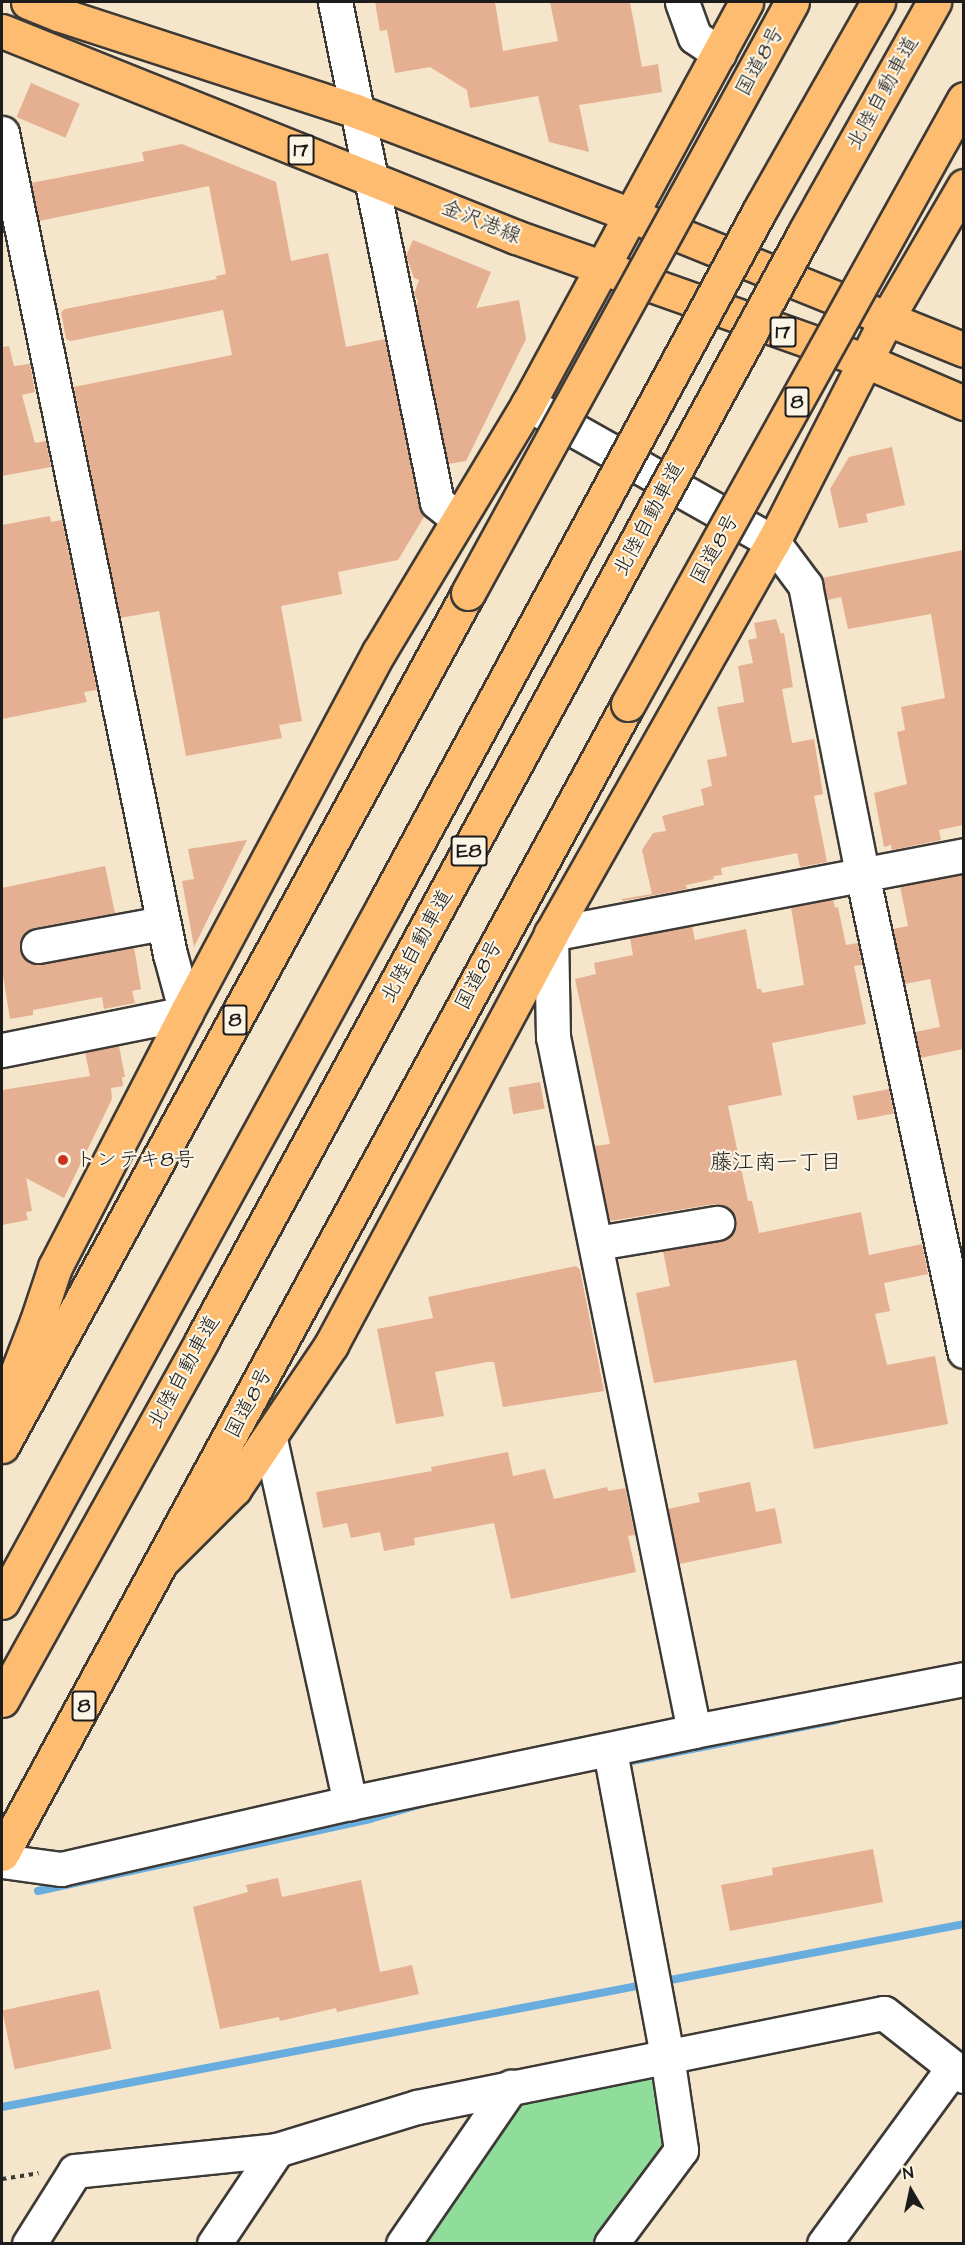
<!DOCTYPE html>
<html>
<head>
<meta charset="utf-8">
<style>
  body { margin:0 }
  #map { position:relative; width:965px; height:2245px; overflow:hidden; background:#f5e6cb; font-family:"Architects Daughter","Klee One",sans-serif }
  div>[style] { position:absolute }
  .green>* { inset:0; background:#90dd9b }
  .stream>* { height:8px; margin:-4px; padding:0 4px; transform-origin:4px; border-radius:4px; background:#68adde }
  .building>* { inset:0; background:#e5af92; transform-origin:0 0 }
  .path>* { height:4px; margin-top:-2px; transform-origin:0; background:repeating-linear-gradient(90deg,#3d3a36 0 4.5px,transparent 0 9px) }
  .roads { filter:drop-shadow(2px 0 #3d3a36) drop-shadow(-2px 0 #3d3a36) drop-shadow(0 2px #3d3a36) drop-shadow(0 -2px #3d3a36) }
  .minor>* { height:33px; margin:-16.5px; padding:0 16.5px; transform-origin:16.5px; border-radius:16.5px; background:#fff }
  .major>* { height:33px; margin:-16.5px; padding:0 16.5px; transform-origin:16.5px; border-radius:16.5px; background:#febc70 }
  .highway>* { height:33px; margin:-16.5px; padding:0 16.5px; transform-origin:16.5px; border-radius:16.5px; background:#febc70 }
  .bridges { filter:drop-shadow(2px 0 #3d3a36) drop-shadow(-2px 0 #3d3a36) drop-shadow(0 2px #3d3a36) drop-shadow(0 -2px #3d3a36) }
  .highway-bridge>* { height:33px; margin:-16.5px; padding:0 16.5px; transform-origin:16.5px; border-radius:16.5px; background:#febc70 }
  .dots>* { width:16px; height:16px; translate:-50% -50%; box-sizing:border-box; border:3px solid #fcf5e5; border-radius:50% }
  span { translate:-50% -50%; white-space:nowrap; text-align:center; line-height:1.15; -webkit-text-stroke:4.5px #fcf5e5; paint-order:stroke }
  .shield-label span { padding:2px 4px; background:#fcf5e5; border:2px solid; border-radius:4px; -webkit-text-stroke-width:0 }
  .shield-label { font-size:20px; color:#1c1c1c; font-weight:700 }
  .street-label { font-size:21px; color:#1c1c1c }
  .poi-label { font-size:21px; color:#1c1c1c }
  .left { translate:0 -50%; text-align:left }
  .neighbourhood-label { font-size:22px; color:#1c1c1c }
  .frame { position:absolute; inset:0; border:3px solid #1c1c1c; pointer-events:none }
  .north { position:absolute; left:881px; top:2161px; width:60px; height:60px; -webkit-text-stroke:4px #fcf5e5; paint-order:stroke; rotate:351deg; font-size:16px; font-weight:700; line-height:24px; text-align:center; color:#1c1c1c }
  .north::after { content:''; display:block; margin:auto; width:21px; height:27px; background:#1c1c1c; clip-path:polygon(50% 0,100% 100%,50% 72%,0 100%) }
</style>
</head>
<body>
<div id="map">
  <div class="green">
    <div style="clip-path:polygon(640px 2073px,653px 2082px,666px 2143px,663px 2153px,595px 2243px,421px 2244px,529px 2096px)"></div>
  </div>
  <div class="stream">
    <div style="left:632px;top:1761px;width:209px;rotate:-11.3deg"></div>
    <div style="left:38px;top:1891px;width:340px;rotate:-12.2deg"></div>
    <div style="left:370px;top:1819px;width:57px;rotate:-16.2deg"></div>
    <div style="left:660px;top:1982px;width:309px;rotate:-10.8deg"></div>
    <div style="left:2px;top:2107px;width:658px;rotate:-10.78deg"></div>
  </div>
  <div class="building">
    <div style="clip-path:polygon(375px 2px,495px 2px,503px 51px,558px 41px,550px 2px,630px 2px,642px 67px,658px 64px,662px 92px,579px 105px,589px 152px,549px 142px,538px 96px,470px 108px,467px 90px,430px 67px,395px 73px,387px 30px,380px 31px)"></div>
    <div style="left:31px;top:83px;width:53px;height:37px;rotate:23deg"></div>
    <div style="clip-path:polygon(182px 144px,276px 182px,291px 261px,328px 253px,346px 347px,385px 339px,419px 506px,424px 517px,398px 560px,338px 572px,342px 594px,281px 606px,302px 721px,279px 725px,282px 738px,186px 756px,159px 611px,120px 618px,74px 387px,232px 355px,223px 310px,71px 341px,66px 339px,61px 312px,65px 309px,217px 279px,216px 276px,226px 274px,209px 186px,39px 221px,31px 183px,144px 161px,142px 152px)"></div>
    <div style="clip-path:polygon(413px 240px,491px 272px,476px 308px,519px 300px,526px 339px,466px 461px,448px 464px,416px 306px,418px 301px,414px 294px,419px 280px,414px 278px,406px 256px)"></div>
    <div style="clip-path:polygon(9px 346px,14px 366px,30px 364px,35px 392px,22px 395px,35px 443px,46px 441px,51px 467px,2px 476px,2px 347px)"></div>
    <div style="clip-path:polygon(892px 447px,905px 505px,866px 514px,868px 522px,839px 528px,830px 489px,849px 457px)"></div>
    <div style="clip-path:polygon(50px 516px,51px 522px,62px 520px,97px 690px,84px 692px,87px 702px,2px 719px,2px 525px)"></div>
    <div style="clip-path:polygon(963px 550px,963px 825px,939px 830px,941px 840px,892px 850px,891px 845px,884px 847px,874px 793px,907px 784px,897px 732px,905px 730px,901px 707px,945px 698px,931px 614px,848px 629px,841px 597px,827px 600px,822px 578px)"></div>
    <div style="clip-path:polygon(776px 619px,781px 634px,784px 633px,793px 687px,782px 689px,792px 743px,814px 739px,823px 794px,814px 796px,827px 862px,800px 867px,797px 853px,721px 868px,722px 875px,713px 876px,714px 879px,686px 885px,687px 889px,622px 901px,622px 899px,652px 894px,642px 850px,653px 833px,666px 831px,662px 816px,704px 805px,701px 789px,712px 786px,707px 760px,727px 756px,717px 707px,744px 702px,738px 666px,753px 663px,748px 640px,757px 638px,754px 623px)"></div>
    <div style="clip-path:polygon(247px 840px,194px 947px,182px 881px,194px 879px,188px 849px)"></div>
    <div style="clip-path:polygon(105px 866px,115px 913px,34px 928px,25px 932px,21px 939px,20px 950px,23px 958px,31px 963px,41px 964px,134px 947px,141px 989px,132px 991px,135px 1003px,104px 1009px,102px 997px,33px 1010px,33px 1015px,10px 1019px,2px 969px,2px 888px)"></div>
    <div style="clip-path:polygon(963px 874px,963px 1049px,920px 1058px,915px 1032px,940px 1027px,930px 979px,905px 984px,893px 929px,908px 926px,900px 886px)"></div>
    <div style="clip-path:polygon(833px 899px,835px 908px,838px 907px,846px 945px,858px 943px,862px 965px,854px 966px,866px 1024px,772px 1043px,782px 1095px,728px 1106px,748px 1201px,752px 1201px,759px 1233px,861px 1212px,869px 1255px,922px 1244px,928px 1274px,884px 1283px,890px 1311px,875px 1314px,887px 1365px,935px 1356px,948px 1424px,814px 1449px,796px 1360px,654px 1383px,636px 1293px,670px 1286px,663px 1251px,721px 1241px,729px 1237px,734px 1230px,735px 1219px,732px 1212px,724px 1206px,715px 1204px,610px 1221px,594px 1146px,610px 1144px,575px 979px,596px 974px,594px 963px,633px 955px,630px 938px,692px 926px,695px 940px,746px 929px,757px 989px,761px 989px,762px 993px,804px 985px,791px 907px)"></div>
    <div style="clip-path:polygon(119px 1046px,125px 1077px,122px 1077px,123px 1086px,111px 1088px,112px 1099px,64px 1198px,26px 1178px,32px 1211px,26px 1212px,28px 1220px,2px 1225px,2px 1090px,90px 1076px,85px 1052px)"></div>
    <div style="left:540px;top:1082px;width:27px;height:32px;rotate:80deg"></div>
    <div style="left:889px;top:1089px;width:25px;height:37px;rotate:79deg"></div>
    <div style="clip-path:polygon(576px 1266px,580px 1270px,604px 1391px,503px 1407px,494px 1362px,487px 1362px,435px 1372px,444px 1416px,396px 1424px,377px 1329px,433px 1318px,428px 1297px)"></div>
    <div style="clip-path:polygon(508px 1452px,513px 1476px,545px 1469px,554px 1499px,607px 1487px,608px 1491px,625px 1488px,635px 1535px,628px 1536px,636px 1572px,511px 1599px,494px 1523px,414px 1538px,415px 1545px,384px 1551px,380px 1532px,351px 1538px,347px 1523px,323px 1528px,316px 1492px,432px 1471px,431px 1467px)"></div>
    <div style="clip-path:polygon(750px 1482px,756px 1512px,775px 1508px,782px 1543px,679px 1564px,668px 1509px,700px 1502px,698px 1493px)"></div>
    <div style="clip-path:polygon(873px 1849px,883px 1902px,730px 1931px,721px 1885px,773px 1875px,772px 1868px)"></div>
    <div style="clip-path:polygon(278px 1878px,282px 1897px,361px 1880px,380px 1972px,412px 1965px,419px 1994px,337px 2012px,336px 2008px,280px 2021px,279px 2017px,220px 2029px,193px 1907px,248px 1892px,246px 1885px)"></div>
    <div style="left:99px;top:1990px;width:60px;height:99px;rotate:78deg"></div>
  </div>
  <div class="path">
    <div style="left:2px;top:2179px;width:37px;rotate:-9deg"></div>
  </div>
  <div class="roads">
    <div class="minor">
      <div style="left:335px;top:2px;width:510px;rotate:78.47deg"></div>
      <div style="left:437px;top:502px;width:26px;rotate:39deg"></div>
      <div style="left:682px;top:2px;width:37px;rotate:70deg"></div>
      <div style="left:695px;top:37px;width:29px;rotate:34deg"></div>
      <div style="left:2px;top:133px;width:838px;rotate:78.44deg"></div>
      <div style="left:170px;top:954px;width:61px;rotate:74.8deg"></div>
      <div style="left:186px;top:1013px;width:188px;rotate:168.6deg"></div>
      <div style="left:528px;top:404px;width:281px;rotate:29.4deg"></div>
      <div style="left:773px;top:542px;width:54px;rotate:53.3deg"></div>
      <div style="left:805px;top:585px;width:295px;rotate:78.8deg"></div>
      <div style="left:862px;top:874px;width:488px;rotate:77.9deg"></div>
      <div style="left:38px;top:946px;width:127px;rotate:-10.4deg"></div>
      <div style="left:597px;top:1243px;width:122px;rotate:-9.5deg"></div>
      <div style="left:270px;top:1439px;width:373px;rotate:77.6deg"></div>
      <div style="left:694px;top:1731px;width:708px;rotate:-101.48deg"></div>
      <div style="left:553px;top:1037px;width:103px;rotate:-91.1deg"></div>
      <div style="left:551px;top:934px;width:420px;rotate:-10.8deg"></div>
      <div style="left:610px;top:1751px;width:310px;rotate:79.4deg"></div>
      <div style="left:667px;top:2056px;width:95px;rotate:81.5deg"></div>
      <div style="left:681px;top:2150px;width:117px;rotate:126.7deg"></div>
      <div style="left:2px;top:1861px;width:60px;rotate:7.7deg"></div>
      <div style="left:61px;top:1869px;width:296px;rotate:-12.9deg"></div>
      <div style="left:350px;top:1803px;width:351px;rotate:-11.8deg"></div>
      <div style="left:694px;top:1731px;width:275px;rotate:-10.9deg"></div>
      <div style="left:29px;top:2244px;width:86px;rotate:-57.8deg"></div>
      <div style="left:75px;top:2171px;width:203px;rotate:-5.9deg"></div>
      <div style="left:277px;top:2150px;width:146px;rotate:-17.1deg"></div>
      <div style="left:417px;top:2107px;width:476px;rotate:-11.4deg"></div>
      <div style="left:884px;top:2013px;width:102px;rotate:38.2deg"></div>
      <div style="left:214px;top:2244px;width:113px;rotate:-56.2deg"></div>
      <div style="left:403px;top:2244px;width:191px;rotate:-55.5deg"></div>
      <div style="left:824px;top:2244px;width:218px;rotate:-53.8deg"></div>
    </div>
    <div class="major">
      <div style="left:28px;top:2px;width:32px;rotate:22deg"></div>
      <div style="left:58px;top:14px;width:313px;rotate:18deg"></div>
      <div style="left:356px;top:111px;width:291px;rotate:20.7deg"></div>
      <div style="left:628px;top:214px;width:362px;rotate:22deg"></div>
      <div style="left:2px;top:31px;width:554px;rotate:21.84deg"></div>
      <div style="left:516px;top:237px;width:371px;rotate:19.5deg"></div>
      <div style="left:866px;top:361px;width:107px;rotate:23.2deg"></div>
    </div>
    <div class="highway">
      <div style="left:2px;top:1412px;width:97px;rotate:-69deg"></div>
      <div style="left:37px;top:1321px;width:57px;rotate:-71.6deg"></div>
      <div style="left:55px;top:1267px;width:286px;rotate:-62.7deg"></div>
      <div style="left:186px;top:1013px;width:409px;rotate:-61.9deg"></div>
      <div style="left:379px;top:652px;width:289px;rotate:-59deg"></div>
      <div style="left:528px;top:404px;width:457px;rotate:-61.5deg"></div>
      <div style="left:2px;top:1446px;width:972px;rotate:-61.35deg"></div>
      <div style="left:165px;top:1558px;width:98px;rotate:-45deg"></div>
      <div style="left:234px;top:1489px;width:174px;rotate:-56deg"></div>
      <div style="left:331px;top:1345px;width:466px;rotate:-61.8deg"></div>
      <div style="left:551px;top:934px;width:450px;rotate:-60.5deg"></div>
      <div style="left:773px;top:542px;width:249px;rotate:-63deg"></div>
      <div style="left:886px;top:320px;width:155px;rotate:-59.8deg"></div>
      <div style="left:2px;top:1854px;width:1309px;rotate:-61.44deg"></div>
    </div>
  </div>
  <div class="bridges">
    <div class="highway-bridge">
      <div style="left:468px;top:593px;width:674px;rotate:-61.27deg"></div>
      <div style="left:628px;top:704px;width:692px;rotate:-60.95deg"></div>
      <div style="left:2px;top:1602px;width:795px;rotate:-61.27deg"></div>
      <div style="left:384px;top:905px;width:792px;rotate:-61.59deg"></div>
      <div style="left:761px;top:208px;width:237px;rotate:-60.4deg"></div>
      <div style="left:2px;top:1700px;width:412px;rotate:-60.9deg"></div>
      <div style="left:202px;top:1340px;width:1261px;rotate:-61.44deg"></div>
      <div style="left:805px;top:232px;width:264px;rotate:-60.7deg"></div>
    </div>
  </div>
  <div class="dots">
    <div style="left:63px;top:1160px;background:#c8321e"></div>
  </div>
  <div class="shield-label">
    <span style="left:301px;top:150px">17</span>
    <span style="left:783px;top:332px">17</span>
    <span style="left:797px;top:402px">8</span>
    <span style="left:469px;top:851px">E8</span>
    <span style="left:235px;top:1020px">8</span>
    <span style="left:84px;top:1706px">8</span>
  </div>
  <div class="street-label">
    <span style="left:760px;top:61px;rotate:-61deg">国道8号</span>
    <span style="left:883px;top:93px;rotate:-61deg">北陸自動車道</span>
    <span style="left:481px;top:222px;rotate:22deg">金沢港線</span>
    <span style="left:649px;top:519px;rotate:-62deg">北陸自動車道</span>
    <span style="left:715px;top:549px;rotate:-61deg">国道8号</span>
    <span style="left:417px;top:946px;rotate:-61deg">北陸自動車道</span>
    <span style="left:479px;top:975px;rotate:-62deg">国道8号</span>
    <span style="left:184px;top:1372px;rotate:-61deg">北陸自動車道</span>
    <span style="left:249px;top:1403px;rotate:-62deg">国道8号</span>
  </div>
  <div class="poi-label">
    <span class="left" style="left:75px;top:1160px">トンテキ8号</span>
  </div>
  <div class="neighbourhood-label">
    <span style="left:776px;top:1163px">藤江南一丁目</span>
  </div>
  <div class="frame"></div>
  <div class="north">N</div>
</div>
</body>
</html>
